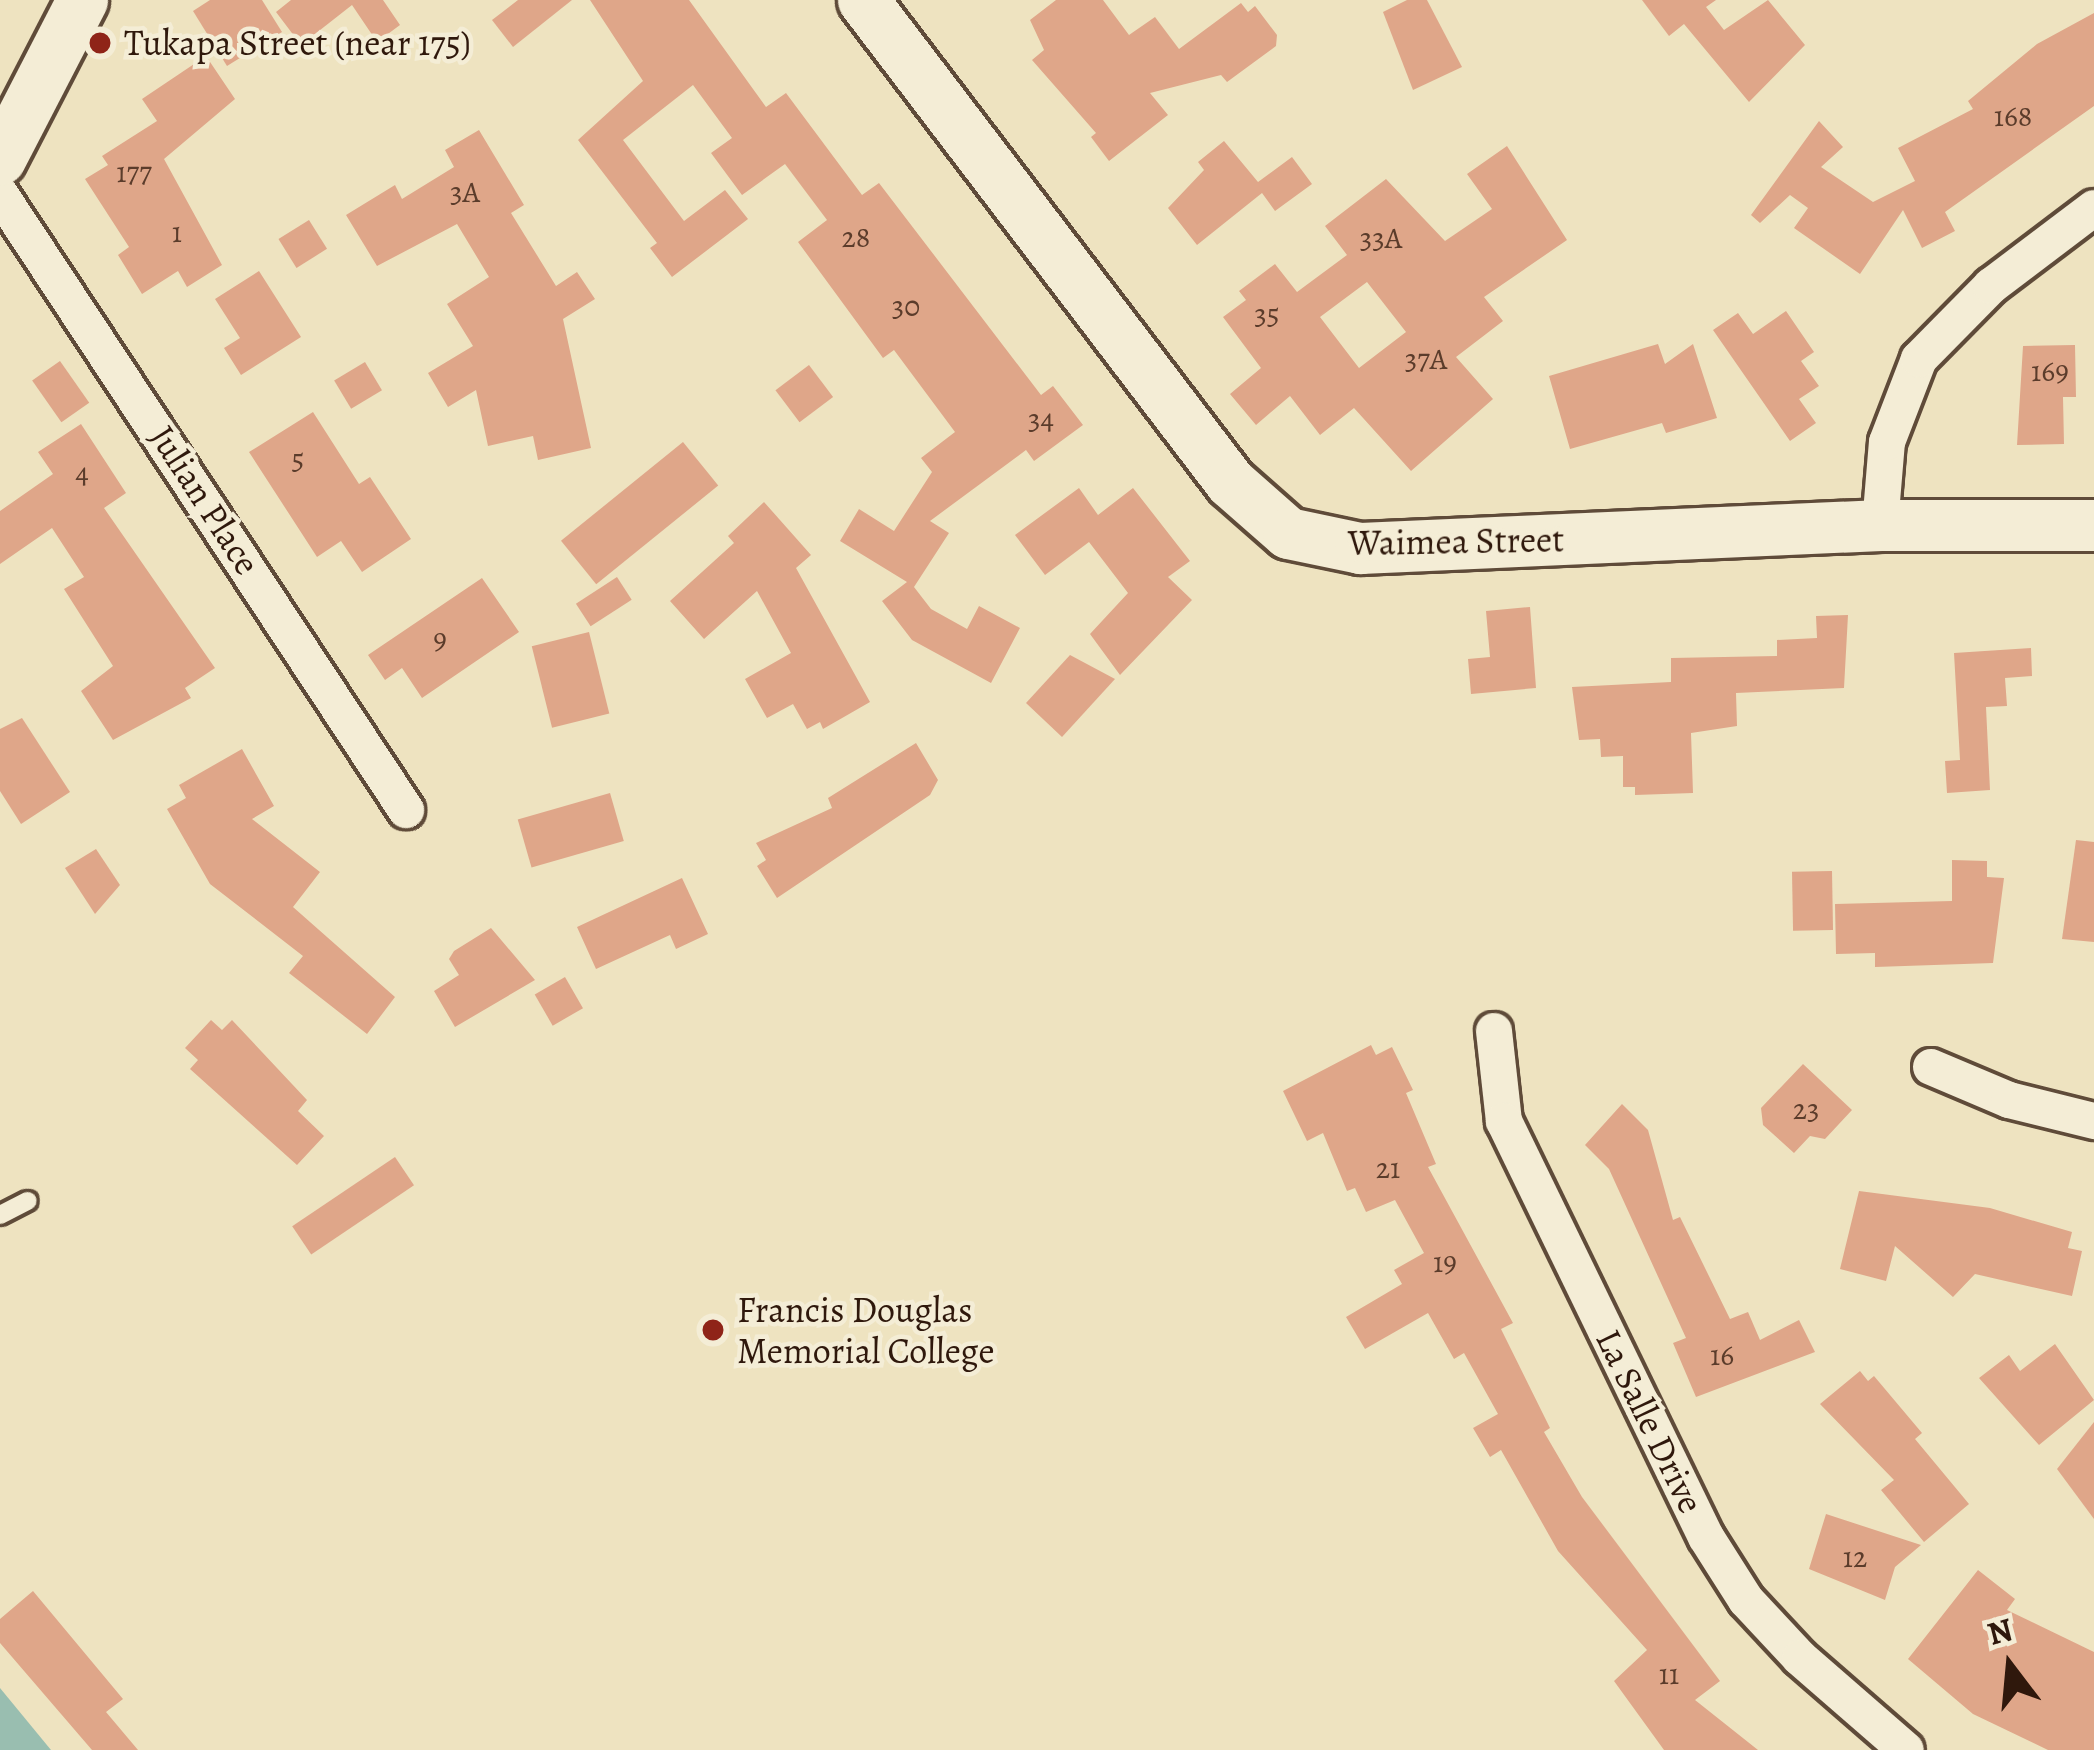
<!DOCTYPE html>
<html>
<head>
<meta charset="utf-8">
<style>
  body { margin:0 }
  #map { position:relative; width:2094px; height:1750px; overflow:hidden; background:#eee3c0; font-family:Alegreya,serif }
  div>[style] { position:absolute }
  .water>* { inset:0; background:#99beb0 }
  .building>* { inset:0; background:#dfa689; transform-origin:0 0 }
  .roads { filter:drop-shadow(3px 0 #5f4b39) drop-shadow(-3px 0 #5f4b39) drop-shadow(0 3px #5f4b39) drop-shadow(0 -3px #5f4b39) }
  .service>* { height:18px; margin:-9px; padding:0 9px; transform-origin:9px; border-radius:9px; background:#f4edd6 }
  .minor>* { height:36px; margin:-18px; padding:0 18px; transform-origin:18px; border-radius:18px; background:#f4edd6 }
  .secondary>* { height:51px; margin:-25.5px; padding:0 25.5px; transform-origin:25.5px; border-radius:25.5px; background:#f4edd6 }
  .dots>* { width:33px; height:33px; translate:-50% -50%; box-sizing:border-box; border:6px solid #f4edd6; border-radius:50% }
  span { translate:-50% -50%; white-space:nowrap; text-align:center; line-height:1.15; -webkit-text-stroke:9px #f4edd6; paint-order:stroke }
  .number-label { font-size:30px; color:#5b3c2b }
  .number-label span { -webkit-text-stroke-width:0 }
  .poi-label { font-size:36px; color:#2f180c }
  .left { translate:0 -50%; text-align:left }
  .street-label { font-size:36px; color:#2f180c }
  .north { position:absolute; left:1950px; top:1606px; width:120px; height:120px; -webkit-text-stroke:9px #f4edd6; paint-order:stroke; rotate:344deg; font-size:33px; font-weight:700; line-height:48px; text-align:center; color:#2f180c }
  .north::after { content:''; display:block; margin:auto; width:42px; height:54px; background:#2f180c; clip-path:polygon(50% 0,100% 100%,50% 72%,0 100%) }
</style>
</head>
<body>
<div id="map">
  <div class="water">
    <div style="clip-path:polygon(0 1688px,51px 1750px,0 1750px)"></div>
  </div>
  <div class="building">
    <div style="clip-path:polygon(210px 0,262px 0,282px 32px,227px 66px,193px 11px)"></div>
    <div style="clip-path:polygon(291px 0,383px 0,400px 25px,377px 42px,352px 5px,301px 45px,276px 12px)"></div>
    <div style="clip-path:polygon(518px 0,572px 0,513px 47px,492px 20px)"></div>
    <div style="clip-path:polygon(590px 0,689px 0,766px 107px,786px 93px,862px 195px,879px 183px,1041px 395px,1053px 386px,1083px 425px,1034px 461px,1026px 450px,930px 521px,949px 533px,914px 587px,931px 609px,967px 629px,979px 606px,1020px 628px,991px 683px,912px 640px,882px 601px,907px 582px,840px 541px,859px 509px,894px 531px,932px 472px,921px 458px,955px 432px,894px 350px,883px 358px,798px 242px,827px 220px,785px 164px,742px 195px,711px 153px,732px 138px,693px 85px,623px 140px,684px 221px,725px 190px,748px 219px,672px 277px,650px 248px,657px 243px,578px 140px,643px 81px)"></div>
    <div style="clip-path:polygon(1056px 0,1103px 0,1129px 35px,1155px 17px,1179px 49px,1241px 3px,1248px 12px,1255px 6px,1277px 35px,1276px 46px,1227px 82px,1221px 75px,1150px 93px,1168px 115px,1109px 161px,1091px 137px,1096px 133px,1032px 60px,1044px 50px,1030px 20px)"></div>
    <div style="clip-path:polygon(1407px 0,1427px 0,1462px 67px,1413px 90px,1383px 12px)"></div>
    <div style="clip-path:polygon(1642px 0,1716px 0,1706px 7px,1724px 30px,1768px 0,1805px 45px,1749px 102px,1684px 24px,1669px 36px)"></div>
    <div style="clip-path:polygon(2094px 13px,2094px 106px,1945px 212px,1955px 231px,1922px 248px,1903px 210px,1860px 274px,1794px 228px,1808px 208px,1790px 195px,1760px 223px,1751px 215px,1819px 121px,1843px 147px,1821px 167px,1873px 202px,1915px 181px,1898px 148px,1973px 109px,1968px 101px,2037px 44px)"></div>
    <div style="clip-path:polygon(206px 56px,235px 99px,164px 159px,222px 265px,187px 287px,178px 271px,142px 294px,118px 255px,129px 247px,85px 179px,108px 165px,102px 156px,157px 121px,142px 99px)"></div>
    <div style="clip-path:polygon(479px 130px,524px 205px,511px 213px,556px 286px,577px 272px,595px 299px,563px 319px,591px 448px,538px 460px,533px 436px,488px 446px,476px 390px,448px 407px,428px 373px,473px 346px,447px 304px,489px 277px,457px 224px,377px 266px,346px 215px,395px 185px,402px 199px,454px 167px,445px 150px)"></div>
    <div style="clip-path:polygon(1224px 141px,1258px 182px,1292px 157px,1312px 184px,1275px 211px,1262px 193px,1197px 245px,1168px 208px,1204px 170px,1198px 162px)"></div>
    <div style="clip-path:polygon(evenodd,1507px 146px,1567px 240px,1484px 297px,1503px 321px,1456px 357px,1493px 399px,1411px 471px,1354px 408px,1320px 435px,1290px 396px,1256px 425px,1230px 394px,1261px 368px,1223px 317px,1246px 300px,1239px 291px,1275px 264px,1297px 292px,1347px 255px,1325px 226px,1386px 179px,1445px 241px,1492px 209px,1467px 174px,1507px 146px,1367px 282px,1406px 332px,1359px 368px,1320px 317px,1367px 282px)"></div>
    <div style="left:309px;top:220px;width:34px;height:36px;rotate:58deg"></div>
    <div style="clip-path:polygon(259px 271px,301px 337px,241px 375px,224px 348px,240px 338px,215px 299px)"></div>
    <div style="clip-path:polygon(1786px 311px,1814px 352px,1801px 361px,1819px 386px,1799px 399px,1816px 423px,1790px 441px,1713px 330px,1738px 313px,1753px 334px)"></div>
    <div style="clip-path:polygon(1658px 344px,1665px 364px,1693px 344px,1717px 418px,1666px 433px,1662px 423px,1570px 449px,1549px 376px)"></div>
    <div style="clip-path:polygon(2075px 345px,2076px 397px,2063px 397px,2064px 444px,2017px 445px,2023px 346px)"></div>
    <div style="left:60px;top:361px;width:51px;height:34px;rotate:55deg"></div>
    <div style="left:365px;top:362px;width:33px;height:36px;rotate:59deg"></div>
    <div style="left:809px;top:365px;width:40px;height:42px;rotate:53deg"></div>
    <div style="clip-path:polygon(313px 412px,359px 484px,370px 477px,411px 539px,362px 572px,341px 541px,317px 557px,249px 452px)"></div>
    <div style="clip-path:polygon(81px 424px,126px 493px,104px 508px,215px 668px,185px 688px,191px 698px,113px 740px,81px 691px,113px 666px,64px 589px,84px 577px,52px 528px,0 564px,0 511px,53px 474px,38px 452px)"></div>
    <div style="left:683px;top:442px;width:56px;height:157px;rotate:51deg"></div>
    <div style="clip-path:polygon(1079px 488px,1098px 515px,1133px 488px,1190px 561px,1168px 577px,1192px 600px,1120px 675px,1090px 634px,1128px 593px,1089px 542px,1045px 575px,1015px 535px)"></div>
    <div style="clip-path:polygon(764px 502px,811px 555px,796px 568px,870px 702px,823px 729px,820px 722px,807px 729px,793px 704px,767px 718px,745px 679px,791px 653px,757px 591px,704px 639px,670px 601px,734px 543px,728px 536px)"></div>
    <div style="left:617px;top:577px;width:27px;height:49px;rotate:57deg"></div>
    <div style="clip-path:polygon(482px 578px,519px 632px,422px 698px,402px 668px,385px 680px,368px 655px)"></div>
    <div style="clip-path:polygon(1530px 607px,1536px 688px,1471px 694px,1468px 659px,1490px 657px,1486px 611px)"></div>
    <div style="clip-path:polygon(1848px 615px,1844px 688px,1736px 693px,1737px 726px,1691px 733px,1693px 793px,1635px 795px,1635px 787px,1623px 787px,1623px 756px,1601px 757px,1600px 739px,1579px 740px,1572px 687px,1671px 682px,1671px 658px,1777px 656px,1777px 640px,1817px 638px,1816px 616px)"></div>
    <div style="left:589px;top:632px;width:84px;height:59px;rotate:76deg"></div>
    <div style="clip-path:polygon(2031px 648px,2032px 676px,2005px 678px,2007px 706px,1986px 707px,1990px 790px,1947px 793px,1945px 761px,1960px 760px,1954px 653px)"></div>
    <div style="clip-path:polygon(1070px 655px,1115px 679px,1062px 737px,1026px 703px)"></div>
    <div style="clip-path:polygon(22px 718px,70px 792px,21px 824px,0 791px,0 729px)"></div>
    <div style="clip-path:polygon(916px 743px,938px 780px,930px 795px,777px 898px,757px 866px,766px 860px,756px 843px,832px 808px,828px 798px)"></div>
    <div style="clip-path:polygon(242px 749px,274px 806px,252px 819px,320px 872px,293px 907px,395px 997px,367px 1034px,289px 973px,303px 956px,210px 884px,167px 809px,186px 798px,179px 785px)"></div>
    <div style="left:610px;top:793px;width:50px;height:96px;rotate:74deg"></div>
    <div style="clip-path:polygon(2076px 840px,2094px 842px,2094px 942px,2062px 939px)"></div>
    <div style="clip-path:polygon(96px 849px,120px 885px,95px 914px,65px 868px)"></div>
    <div style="clip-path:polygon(1952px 860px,1987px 861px,1987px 877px,2004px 878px,1993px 963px,1875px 967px,1875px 953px,1836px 954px,1835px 904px,1952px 901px)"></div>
    <div style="left:1832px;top:871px;width:59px;height:40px;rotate:89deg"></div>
    <div style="clip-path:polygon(682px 878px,708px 934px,676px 949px,670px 935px,596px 969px,577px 927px)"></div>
    <div style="clip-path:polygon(491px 928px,535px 980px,455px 1027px,434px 991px,459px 975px,449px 959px,454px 951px)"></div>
    <div style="left:565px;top:977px;width:36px;height:35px;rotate:60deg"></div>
    <div style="clip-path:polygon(211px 1020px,222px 1030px,232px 1020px,307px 1100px,298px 1111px,324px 1136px,297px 1165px,190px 1069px,198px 1060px,185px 1048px)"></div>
    <div style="clip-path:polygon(1371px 1045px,1376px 1055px,1392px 1047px,1413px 1090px,1406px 1093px,1436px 1164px,1428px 1167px,1513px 1323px,1501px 1329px,1550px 1428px,1544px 1432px,1582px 1497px,1720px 1681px,1695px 1700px,1758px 1750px,1664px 1750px,1614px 1681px,1647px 1650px,1558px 1551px,1501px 1450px,1490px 1457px,1473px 1428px,1498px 1414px,1464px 1353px,1454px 1359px,1428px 1313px,1365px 1349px,1346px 1317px,1402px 1284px,1394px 1270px,1424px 1253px,1395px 1200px,1366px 1212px,1355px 1188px,1347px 1191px,1323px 1133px,1307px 1141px,1283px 1091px)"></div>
    <div style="clip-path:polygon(1803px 1064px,1852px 1110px,1825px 1139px,1810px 1136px,1794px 1153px,1763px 1125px,1761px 1108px)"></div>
    <div style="clip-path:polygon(1622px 1104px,1648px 1130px,1673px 1220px,1680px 1217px,1730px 1319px,1748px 1312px,1760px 1340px,1799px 1320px,1815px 1352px,1696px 1397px,1673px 1343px,1686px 1338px,1609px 1169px,1585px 1145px)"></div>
    <div style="left:395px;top:1157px;width:34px;height:124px;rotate:56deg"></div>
    <div style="clip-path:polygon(1859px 1191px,1990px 1208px,2072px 1232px,2068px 1248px,2082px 1251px,2072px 1296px,1975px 1274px,1953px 1297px,1895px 1246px,1886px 1281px,1840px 1269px)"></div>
    <div style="clip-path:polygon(2055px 1344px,2094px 1400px,2039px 1445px,1979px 1378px,2009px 1355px,2020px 1371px)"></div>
    <div style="clip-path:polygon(1860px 1371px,1868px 1381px,1874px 1376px,1922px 1433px,1915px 1439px,1969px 1504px,1924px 1542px,1881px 1490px,1894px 1480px,1820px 1404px)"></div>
    <div style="clip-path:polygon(2094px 1422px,2094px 1519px,2057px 1469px)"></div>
    <div style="clip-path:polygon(1826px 1514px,1921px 1545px,1895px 1567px,1885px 1600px,1809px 1569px)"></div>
    <div style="clip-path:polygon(1978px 1570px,2015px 1599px,2007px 1610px,2094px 1652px,2094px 1750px,2048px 1750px,1973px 1714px,1908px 1659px)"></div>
    <div style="clip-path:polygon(33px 1591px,123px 1699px,106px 1712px,138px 1750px,92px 1750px,0 1643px,0 1619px)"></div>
  </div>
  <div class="roads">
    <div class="service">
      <div style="left:0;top:1215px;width:31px;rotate:-27deg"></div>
    </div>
    <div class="minor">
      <div style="left:0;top:194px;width:738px;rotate:56.61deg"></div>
      <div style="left:1880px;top:525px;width:83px;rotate:-85.2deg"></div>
      <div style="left:1887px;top:442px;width:89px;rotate:-68.9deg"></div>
      <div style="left:1919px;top:359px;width:103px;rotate:-45.4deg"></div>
      <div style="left:1991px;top:286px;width:129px;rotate:-37.1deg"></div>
      <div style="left:1494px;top:1031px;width:91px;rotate:83.7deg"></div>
      <div style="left:1504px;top:1121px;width:462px;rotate:64.1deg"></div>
      <div style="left:1706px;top:1537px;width:75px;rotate:57.6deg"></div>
      <div style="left:1746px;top:1600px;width:79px;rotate:47deg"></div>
      <div style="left:1800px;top:1658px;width:140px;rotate:41deg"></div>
      <div style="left:1931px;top:1067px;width:85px;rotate:22.9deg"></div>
      <div style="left:2009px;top:1100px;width:88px;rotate:13.9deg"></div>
    </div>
    <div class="secondary">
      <div style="left:863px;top:0;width:606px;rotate:52.71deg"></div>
      <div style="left:1230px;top:482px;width:77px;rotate:41.3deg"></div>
      <div style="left:1288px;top:533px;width:74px;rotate:11.8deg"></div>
      <div style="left:1360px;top:548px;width:521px;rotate:-2.53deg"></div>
      <div style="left:1880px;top:525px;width:214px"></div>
      <div style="left:0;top:159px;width:179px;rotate:-62.7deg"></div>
    </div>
  </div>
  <div class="dots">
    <div style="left:100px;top:43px;background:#8f2418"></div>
    <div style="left:713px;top:1330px;background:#8f2418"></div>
  </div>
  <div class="number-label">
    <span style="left:2013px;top:116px">168</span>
    <span style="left:134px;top:172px">177</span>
    <span style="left:465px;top:192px">3A</span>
    <span style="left:177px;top:232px">1</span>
    <span style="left:856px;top:237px">28</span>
    <span style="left:1381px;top:238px">33A</span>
    <span style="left:906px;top:306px">30</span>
    <span style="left:1267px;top:314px">35</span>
    <span style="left:1426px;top:359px">37A</span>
    <span style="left:2050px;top:371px">169</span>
    <span style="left:1041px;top:419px">34</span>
    <span style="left:298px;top:459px">5</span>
    <span style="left:82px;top:473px">4</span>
    <span style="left:440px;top:639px">9</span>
    <span style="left:1806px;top:1109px">23</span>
    <span style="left:1388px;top:1168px">21</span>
    <span style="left:1445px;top:1262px">19</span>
    <span style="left:1722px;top:1355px">16</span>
    <span style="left:1855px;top:1557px">12</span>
    <span style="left:1669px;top:1674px">11</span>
  </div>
  <div class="poi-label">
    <span class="left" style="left:124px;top:43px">Tukapa Street (near 175)</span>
    <span class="left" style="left:737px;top:1330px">Francis Douglas<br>Memorial College</span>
  </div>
  <div class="street-label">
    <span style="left:205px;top:500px;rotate:57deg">Julian Place</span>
    <span style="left:1456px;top:541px;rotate:-1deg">Waimea Street</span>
    <span style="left:1650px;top:1421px;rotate:64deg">La Salle Drive</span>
  </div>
  <div class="north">N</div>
</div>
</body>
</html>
